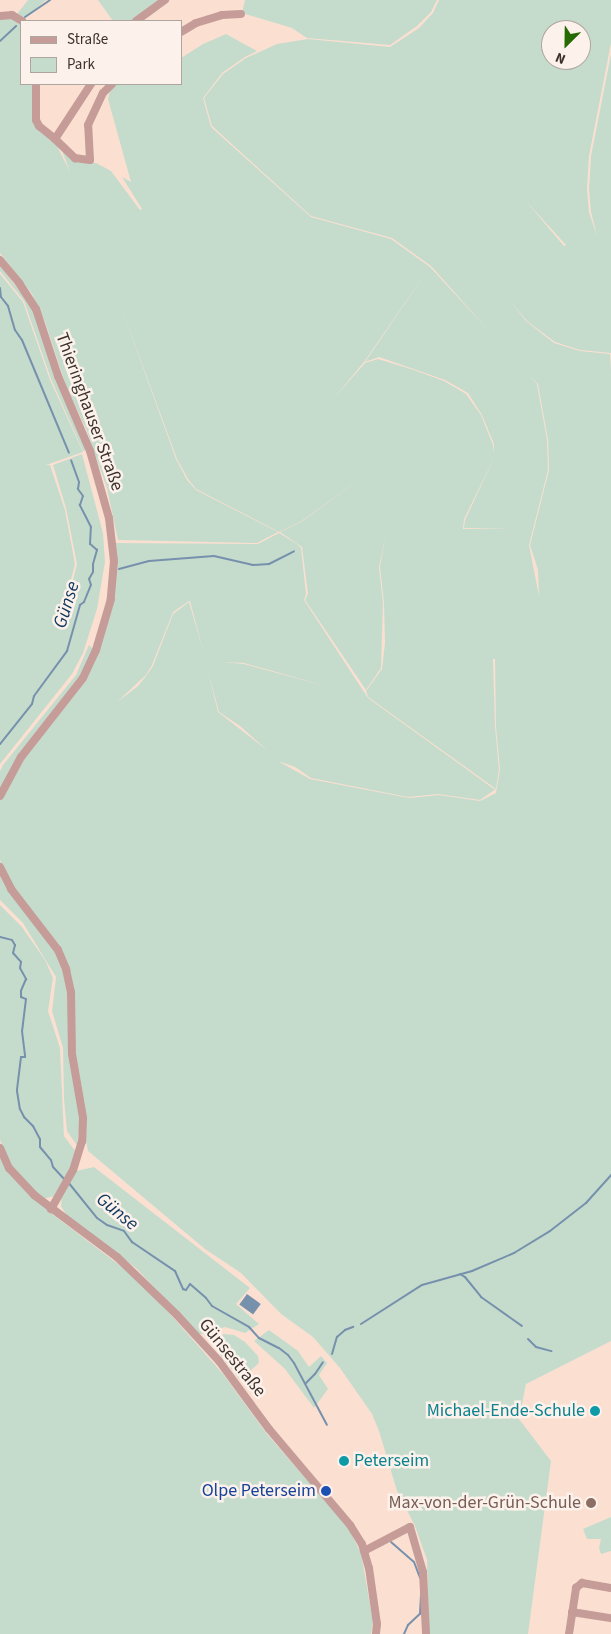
<!DOCTYPE html>
<html>
<head>
<meta charset="utf-8">
<style>
  body { margin:0 }
  #map { position:relative; width:611px; height:1634px; overflow:hidden; background:#fbe0d1; font-family:"Source Sans 3",sans-serif }
  div>[style] { position:absolute }
  .green>* { inset:0; background:#c5dccd }
  .water>* { inset:0; background:#7791ad; transform-origin:0 0 }
  .stream>* { height:2px; margin:-1px; padding:0 1px; transform-origin:1px; border-radius:1px; background:#7791ad }
  .minor>* { height:8px; margin:-4px; padding:0 4px; transform-origin:4px; border-radius:4px; background:#c69c99 }
  .dots>* { width:14px; height:14px; translate:-50% -50%; box-sizing:border-box; border:2px solid #fcf1eb; border-radius:50% }
  span { translate:-50% -50%; white-space:nowrap; text-align:center; line-height:1.15; -webkit-text-stroke:5px #fcf1eb; paint-order:stroke }
  .street-label { font-size:18px; color:#3c322c }
  .culture-label { font-size:18px; color:#0d838f }
  .right { translate:-100% -50%; text-align:right }
  .left { translate:0 -50%; text-align:left }
  .transit-label { font-size:18px; color:#164399 }
  .education-label { font-size:18px; color:#785e54 }
  .water-label { font-size:19px; color:#0e375e; font-style:italic }
  .legend { position:absolute; left:20px; top:20px; width:162px; height:65px; box-sizing:border-box; background:#fcf1eb; border:1px solid #afa59f; margin:0; padding:6px 9px; list-style:none; font-size:15px; color:#3c322c }
  .legend li { display:flex; align-items:center; gap:10px; height:25px }
  .legend b { width:25px; border:1px solid #afa59f }
  .north { position:absolute; left:541px; top:20px; width:50px; height:50px; box-sizing:border-box; background:#fcf1eb; border:1px solid #afa59f; border-radius:50%; rotate:203deg; font-size:14px; font-weight:700; line-height:20px; text-align:center; color:#3c322c }
  .north::after { content:''; display:block; margin:auto; width:18px; height:22px; background:#256a02; clip-path:polygon(50% 0,100% 100%,50% 72%,0 100%) }
</style>
</head>
<body>
<div id="map">
  <div class="green">
    <div style="clip-path:polygon(28px 0,46px 0,23px 20px,17px 14px)"></div>
    <div style="clip-path:polygon(98px 0,163px 0,134px 21px,113px 21px)"></div>
    <div style="clip-path:polygon(245px 0,437px 0,431px 12px,417px 26px,390px 45px,307px 38px,292px 28px,242px 13px)"></div>
    <div style="clip-path:polygon(evenodd,439px 0,611px 0,611px 43px,589px 156px,587px 189px,589px 212px,597px 236px,591px 212px,589px 189px,591px 156px,611px 54px,611px 353px,580px 350px,555px 342px,528px 322px,509px 300px,527px 322px,554px 343px,580px 351px,610px 354px,611px 371px,611px 1341px,526px 1384px,519px 1419px,551px 1461px,528px 1634px,429px 1634px,427px 1560px,415px 1526px,397px 1491px,379px 1431px,372px 1414px,340px 1368px,313px 1337px,281px 1314px,241px 1273px,205px 1249px,88px 1151px,69px 1051px,80px 1120px,77px 1145px,71px 1137px,67px 1131px,64px 1099px,63px 1048px,52px 1011px,56px 977px,23px 923px,0 900px,0 874px,69px 970px,12px 887px,0 860px,0 801px,23px 759px,83px 681px,115px 580px,116px 543px,258px 544px,279px 533px,297px 544px,301px 548px,306px 594px,304px 600px,368px 698px,494px 789px,496px 789px,480px 800px,438px 794px,408px 797px,311px 778px,295px 767px,278px 761px,310px 779px,409px 798px,439px 795px,480px 801px,496px 793px,500px 770px,496px 727px,495px 659px,493px 659px,495px 726px,499px 770px,496px 789px,368px 697px,366px 691px,382px 669px,385px 643px,384px 603px,380px 567px,385px 539px,379px 567px,383px 603px,381px 668px,366px 690px,305px 600px,308px 594px,302px 547px,280px 532px,301px 522px,365px 476px,300px 522px,279px 532px,196px 489px,188px 479px,177px 459px,120px 304px,176px 459px,187px 480px,196px 490px,278px 532px,257px 543px,118px 540px,107px 488px,86px 429px,66px 386px,45px 322px,32px 294px,0 253px,0 19px,13px 19px,21px 24px,21px 84px,34px 84px,33px 121px,56px 144px,70px 172px,61px 148px,77px 161px,96px 163px,111px 171px,140px 210px,142px 209px,122px 177px,131px 182px,108px 99px,111px 86px,113px 84px,181px 84px,181px 58px,203px 44px,226px 34px,257px 51px,245px 57px,222px 73px,203px 98px,211px 127px,311px 217px,391px 239px,430px 267px,364px 362px,334px 398px,365px 363px,378px 359px,411px 369px,444px 381px,466px 394px,481px 415px,493px 445px,494px 453px,494px 444px,482px 415px,468px 393px,445px 380px,379px 357px,365px 362px,430px 267px,490px 332px,431px 266px,392px 238px,311px 216px,212px 126px,204px 98px,223px 74px,246px 58px,277px 44px,308px 39px,390px 47px,419px 28px,433px 13px,439px 0,551px 30px,581px 30px,581px 60px,551px 60px,551px 30px,439px 0,525px 200px,566px 245px,564px 246px,525px 200px,439px 0,531px 377px,538px 384px,548px 440px,549px 470px,530px 545px,538px 570px,539px 596px,529px 545px,548px 470px,547px 440px,537px 384px,531px 377px,439px 0,494px 458px,465px 520px,464px 528px,514px 528px,463px 529px,464px 519px,494px 458px,439px 0,189px 601px,190px 601px,203px 650px,189px 602px,173px 614px,153px 666px,146px 676px,138px 686px,117px 702px,146px 675px,152px 665px,173px 612px,189px 601px,439px 0,220px 662px,244px 663px,329px 687px,244px 664px,220px 662px,439px 0,208px 671px,219px 712px,240px 726px,267px 750px,218px 712px,208px 671px)"></div>
    <div style="clip-path:polygon(0 265px,33px 309px,86px 450px,83px 451px,51px 379px,24px 301px,0 271px)"></div>
    <div style="clip-path:polygon(0 274px,23px 302px,50px 380px,83px 452px,46px 465px,50px 465px,65px 510px,75px 564px,70px 584px,72px 584px,77px 564px,66px 508px,53px 465px,82px 454px,103px 533px,105px 562px,97px 609px,83px 653px,72px 674px,0 764px)"></div>
    <div style="clip-path:polygon(89px 645px,93px 649px,80px 678px,0 790px,0 771px,3px 765px,76px 675px)"></div>
    <div style="clip-path:polygon(0 905px,22px 927px,45px 960px,53px 978px,48px 1011px,60px 1048px,64px 1136px,76px 1152px,70px 1169px,55px 1196px,42px 1199px,13px 1167px,0 1140px)"></div>
    <div style="clip-path:polygon(0 1157px,6px 1169px,19px 1184px,51px 1213px,131px 1274px,157px 1299px,223px 1374px,267px 1434px,347px 1526px,361px 1553px,373px 1622px,371px 1634px,0 1634px)"></div>
    <div style="clip-path:polygon(94px 1167px,250px 1288px,236px 1304px,259px 1324px,245px 1333px,225px 1327px,198px 1335px,136px 1268px,67px 1216px,61px 1206px,62px 1195px,76px 1171px)"></div>
    <div style="clip-path:polygon(269px 1330px,298px 1351px,309px 1367px,321px 1356px,327px 1363px,319px 1375px,328px 1389px,314px 1408px,285px 1369px,254px 1341px)"></div>
    <div style="clip-path:polygon(224px 1334px,234px 1335px,245px 1342px,258px 1356px,259px 1363px,240px 1380px,211px 1343px,216px 1337px)"></div>
    <div style="clip-path:polygon(611px 1517px,611px 1551px,601px 1554px,599px 1548px,601px 1539px,587px 1539px,583px 1529px)"></div>
  </div>
  <div class="water">
    <div style="left:247px;top:1294px;width:17px;height:13px;rotate:36deg"></div>
  </div>
  <div class="stream">
    <div style="left:25px;top:17px;width:30px;rotate:-34deg"></div>
    <div style="left:0;top:41px;width:22px;rotate:-43deg"></div>
    <div style="left:0;top:288px;width:9px;rotate:84deg"></div>
    <div style="left:1px;top:297px;width:11px;rotate:52deg"></div>
    <div style="left:8px;top:306px;width:25px;rotate:74deg"></div>
    <div style="left:15px;top:330px;width:12px;rotate:55deg"></div>
    <div style="left:22px;top:340px;width:122px;rotate:67.4deg"></div>
    <div style="left:119px;top:569px;width:31px;rotate:-15deg"></div>
    <div style="left:149px;top:561px;width:65px;rotate:-4.4deg"></div>
    <div style="left:214px;top:556px;width:39px;rotate:13deg"></div>
    <div style="left:252px;top:565px;width:17px;rotate:-3deg"></div>
    <div style="left:269px;top:564px;width:28px;rotate:-27deg"></div>
    <div style="left:0;top:744px;width:51px;rotate:-51.3deg"></div>
    <div style="left:32px;top:704px;width:8px;rotate:-76deg"></div>
    <div style="left:34px;top:696px;width:56px;rotate:-53.7deg"></div>
    <div style="left:67px;top:651px;width:48px;rotate:-74.2deg"></div>
    <div style="left:80px;top:605px;width:5px;rotate:-37deg"></div>
    <div style="left:84px;top:602px;width:18px;rotate:-68deg"></div>
    <div style="left:91px;top:585px;width:6px;rotate:-108deg"></div>
    <div style="left:89px;top:579px;width:8px;rotate:-60deg"></div>
    <div style="left:93px;top:572px;width:8px;rotate:-90deg"></div>
    <div style="left:93px;top:564px;width:15px;rotate:-74deg"></div>
    <div style="left:97px;top:550px;width:9px;rotate:-139deg"></div>
    <div style="left:90px;top:544px;width:17px;rotate:-87deg"></div>
    <div style="left:91px;top:527px;width:25px;rotate:-117deg"></div>
    <div style="left:80px;top:505px;width:9px;rotate:-72deg"></div>
    <div style="left:83px;top:496px;width:9px;rotate:-126deg"></div>
    <div style="left:78px;top:489px;width:7px;rotate:-82deg"></div>
    <div style="left:79px;top:482px;width:23px;rotate:-110deg"></div>
    <div style="left:0;top:937px;width:12px;rotate:14deg"></div>
    <div style="left:12px;top:940px;width:6px;rotate:59deg"></div>
    <div style="left:15px;top:945px;width:8px;rotate:104deg"></div>
    <div style="left:13px;top:953px;width:12px;rotate:48deg"></div>
    <div style="left:21px;top:962px;width:6px;rotate:99deg"></div>
    <div style="left:20px;top:968px;width:13px;rotate:61deg"></div>
    <div style="left:26px;top:979px;width:13px;rotate:113deg"></div>
    <div style="left:21px;top:991px;width:6px;rotate:90deg"></div>
    <div style="left:21px;top:997px;width:5px;rotate:22deg"></div>
    <div style="left:26px;top:999px;width:32px;rotate:97deg"></div>
    <div style="left:22px;top:1031px;width:26px;rotate:83deg"></div>
    <div style="left:25px;top:1057px;width:4px;rotate:180deg"></div>
    <div style="left:21px;top:1057px;width:34px;rotate:97deg"></div>
    <div style="left:17px;top:1091px;width:18px;rotate:81deg"></div>
    <div style="left:20px;top:1109px;width:9px;rotate:63deg"></div>
    <div style="left:24px;top:1117px;width:13px;rotate:45deg"></div>
    <div style="left:33px;top:1126px;width:15px;rotate:62deg"></div>
    <div style="left:40px;top:1139px;width:8px;rotate:90deg"></div>
    <div style="left:40px;top:1147px;width:17px;rotate:50deg"></div>
    <div style="left:51px;top:1160px;width:7px;rotate:74deg"></div>
    <div style="left:53px;top:1167px;width:16px;rotate:47deg"></div>
    <div style="left:68px;top:1182px;width:46px;rotate:51.1deg"></div>
    <div style="left:97px;top:1218px;width:12px;rotate:35deg"></div>
    <div style="left:107px;top:1225px;width:18px;rotate:19deg"></div>
    <div style="left:124px;top:1231px;width:14px;rotate:54deg"></div>
    <div style="left:132px;top:1242px;width:52px;rotate:34deg"></div>
    <div style="left:175px;top:1271px;width:20px;rotate:66deg"></div>
    <div style="left:183px;top:1289px;width:3px;rotate:18deg"></div>
    <div style="left:186px;top:1290px;width:7px;rotate:-56deg"></div>
    <div style="left:190px;top:1284px;width:21px;rotate:41deg"></div>
    <div style="left:206px;top:1298px;width:10px;rotate:53deg"></div>
    <div style="left:212px;top:1306px;width:43px;rotate:29.6deg"></div>
    <div style="left:249px;top:1327px;width:15px;rotate:48deg"></div>
    <div style="left:259px;top:1338px;width:22px;rotate:27deg"></div>
    <div style="left:279px;top:1348px;width:11px;rotate:38deg"></div>
    <div style="left:288px;top:1355px;width:10px;rotate:53deg"></div>
    <div style="left:294px;top:1363px;width:70px;rotate:62deg"></div>
    <div style="left:460px;top:1274px;width:6px;rotate:31deg"></div>
    <div style="left:465px;top:1277px;width:26px;rotate:51deg"></div>
    <div style="left:481px;top:1297px;width:50px;rotate:35.3deg"></div>
    <div style="left:361px;top:1324px;width:72px;rotate:-32.6deg"></div>
    <div style="left:422px;top:1285px;width:52px;rotate:-15.6deg"></div>
    <div style="left:472px;top:1271px;width:46px;rotate:-23.2deg"></div>
    <div style="left:514px;top:1253px;width:42px;rotate:-31.4deg"></div>
    <div style="left:550px;top:1231px;width:46px;rotate:-37.9deg"></div>
    <div style="left:586px;top:1203px;width:38px;rotate:-48deg"></div>
    <div style="left:528px;top:1339px;width:11px;rotate:45deg"></div>
    <div style="left:536px;top:1347px;width:16px;rotate:15deg"></div>
    <div style="left:332px;top:1354px;width:18px;rotate:-74deg"></div>
    <div style="left:337px;top:1337px;width:11px;rotate:-41deg"></div>
    <div style="left:345px;top:1330px;width:9px;rotate:-21deg"></div>
    <div style="left:306px;top:1383px;width:13px;rotate:-45deg"></div>
    <div style="left:315px;top:1374px;width:14px;rotate:-56deg"></div>
    <div style="left:391px;top:1542px;width:30px;rotate:41deg"></div>
    <div style="left:414px;top:1562px;width:17px;rotate:69deg"></div>
    <div style="left:404px;top:1634px;width:10px;rotate:-66deg"></div>
    <div style="left:408px;top:1625px;width:16px;rotate:-43deg"></div>
    <div style="left:420px;top:1614px;width:22px;rotate:-87deg"></div>
  </div>
  <div class="minor">
    <div style="left:0;top:16px;width:12px;rotate:-5deg"></div>
    <div style="left:12px;top:15px;width:12px;rotate:31deg"></div>
    <div style="left:136px;top:21px;width:36px;rotate:-36deg"></div>
    <div style="left:181px;top:32px;width:17px;rotate:-31deg"></div>
    <div style="left:196px;top:23px;width:27px;rotate:-17deg"></div>
    <div style="left:222px;top:15px;width:19px;rotate:-3deg"></div>
    <div style="left:36px;top:84px;width:36px;rotate:90deg"></div>
    <div style="left:36px;top:120px;width:7px;rotate:63deg"></div>
    <div style="left:39px;top:126px;width:21px;rotate:39deg"></div>
    <div style="left:55px;top:139px;width:66px;rotate:-56.8deg"></div>
    <div style="left:55px;top:139px;width:28px;rotate:44deg"></div>
    <div style="left:75px;top:158px;width:15px;rotate:8deg"></div>
    <div style="left:90px;top:160px;width:35px;rotate:-93deg"></div>
    <div style="left:88px;top:125px;width:35px;rotate:-65deg"></div>
    <div style="left:103px;top:93px;width:13px;rotate:-45deg"></div>
    <div style="left:0;top:260px;width:30px;rotate:50deg"></div>
    <div style="left:19px;top:283px;width:31px;rotate:57deg"></div>
    <div style="left:36px;top:309px;width:71px;rotate:71.8deg"></div>
    <div style="left:58px;top:376px;width:82px;rotate:66.9deg"></div>
    <div style="left:90px;top:451px;width:70px;rotate:74.2deg"></div>
    <div style="left:109px;top:518px;width:43px;rotate:83.4deg"></div>
    <div style="left:114px;top:561px;width:38px;rotate:95deg"></div>
    <div style="left:111px;top:599px;width:53px;rotate:106.4deg"></div>
    <div style="left:96px;top:650px;width:31px;rotate:115deg"></div>
    <div style="left:83px;top:678px;width:100px;rotate:128.1deg"></div>
    <div style="left:21px;top:757px;width:44px;rotate:118.3deg"></div>
    <div style="left:0;top:867px;width:25px;rotate:63deg"></div>
    <div style="left:11px;top:889px;width:77px;rotate:52.4deg"></div>
    <div style="left:58px;top:950px;width:21px;rotate:67deg"></div>
    <div style="left:66px;top:969px;width:24px;rotate:78deg"></div>
    <div style="left:71px;top:992px;width:62px;rotate:89.1deg"></div>
    <div style="left:72px;top:1054px;width:65px;rotate:80.2deg"></div>
    <div style="left:83px;top:1118px;width:23px;rotate:92deg"></div>
    <div style="left:82px;top:1141px;width:30px;rotate:107deg"></div>
    <div style="left:73px;top:1170px;width:45px;rotate:119.4deg"></div>
    <div style="left:0;top:1148px;width:22px;rotate:66deg"></div>
    <div style="left:9px;top:1168px;width:37px;rotate:47deg"></div>
    <div style="left:34px;top:1195px;width:104px;rotate:36.8deg"></div>
    <div style="left:117px;top:1257px;width:83px;rotate:44deg"></div>
    <div style="left:177px;top:1315px;width:62px;rotate:47.6deg"></div>
    <div style="left:219px;top:1361px;width:84px;rotate:53.7deg"></div>
    <div style="left:269px;top:1429px;width:126px;rotate:49.8deg"></div>
    <div style="left:350px;top:1525px;width:22px;rotate:58deg"></div>
    <div style="left:362px;top:1544px;width:25px;rotate:74deg"></div>
    <div style="left:369px;top:1568px;width:57px;rotate:81.9deg"></div>
    <div style="left:377px;top:1624px;width:10px;rotate:96deg"></div>
    <div style="left:364px;top:1551px;width:52px;rotate:-27.6deg"></div>
    <div style="left:410px;top:1527px;width:47px;rotate:73.9deg"></div>
    <div style="left:423px;top:1572px;width:62px;rotate:87.2deg"></div>
    <div style="left:572px;top:1612px;width:39px;rotate:9deg"></div>
    <div style="left:569px;top:1634px;width:47px;rotate:-81.3deg"></div>
    <div style="left:576px;top:1588px;width:8px;rotate:-40deg"></div>
    <div style="left:582px;top:1583px;width:29px;rotate:10deg"></div>
  </div>
  <div class="dots">
    <div style="left:595px;top:1411px;background:#0f9aa8"></div>
    <div style="left:344px;top:1461px;background:#0f9aa8"></div>
    <div style="left:326px;top:1491px;background:#1a4fb4"></div>
    <div style="left:591px;top:1503px;background:#8d6e63"></div>
  </div>
  <div class="street-label">
    <span style="left:89px;top:412px;rotate:70deg">Thieringhauser Straße</span>
    <span style="left:232px;top:1358px;rotate:51deg">Günsestraße</span>
  </div>
  <div class="culture-label">
    <span class="right" style="left:585px;top:1411px">Michael-Ende-Schule</span>
    <span class="left" style="left:354px;top:1461px">Peterseim</span>
  </div>
  <div class="transit-label">
    <span class="right" style="left:316px;top:1491px">Olpe Peterseim</span>
  </div>
  <div class="education-label">
    <span class="right" style="left:581px;top:1503px">Max-von-der-Grün-Schule</span>
  </div>
  <div class="water-label">
    <span style="left:67px;top:605px;rotate:-73deg">Günse</span>
    <span style="left:117px;top:1212px;rotate:39deg">Günse</span>
  </div>
  <ul class="legend">
  <li><b style="height:6px;background:#c69c99"></b>Straße</li>
  <li><b style="height:14px;background:#c5dccd"></b>Park</li>
  </ul>
  <div class="north">N</div>
</div>
</body>
</html>
